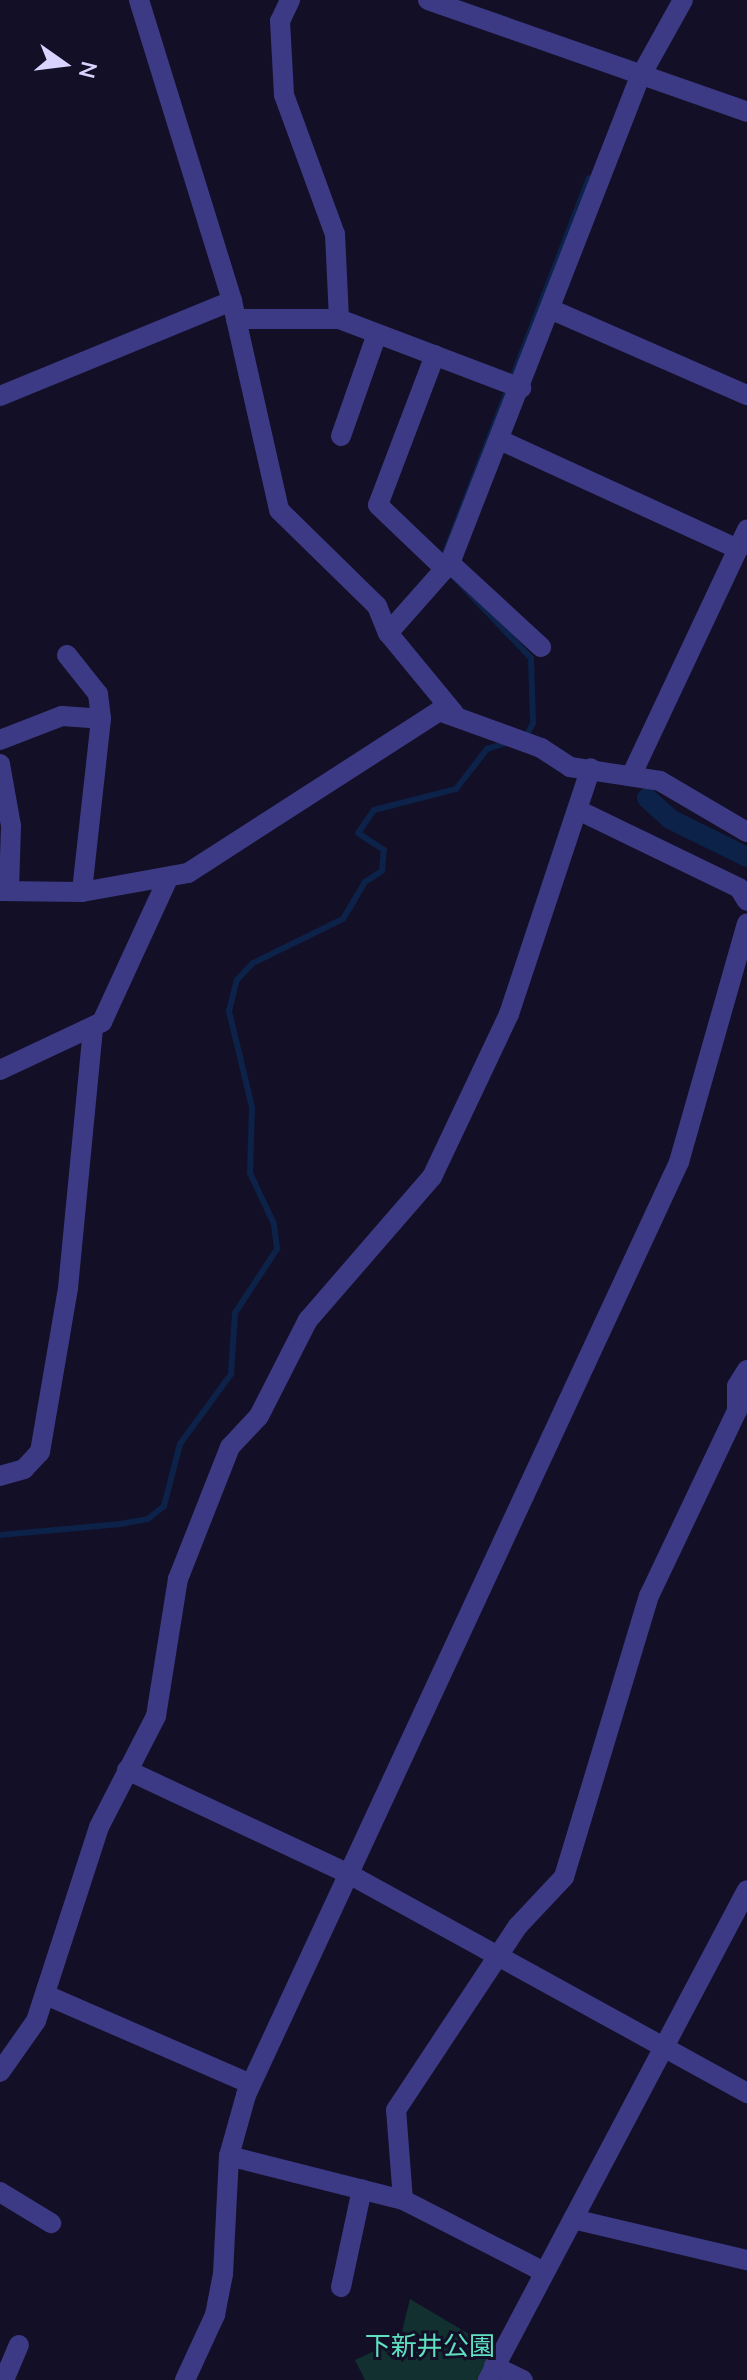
<!DOCTYPE html>
<html>
<head>
<meta charset="utf-8">
<style>
  body { margin:0 }
  #map { position:relative; width:747px; height:2380px; overflow:hidden; background:#130f26; font-family:"Nunito Sans","Noto Sans JP",sans-serif }
  div>[style] { position:absolute }
  .green>* { inset:0; background:#12302f }
  .stream>* { height:6px; margin:-3px; padding:0 3px; transform-origin:3px; border-radius:3px; background:#0c2248 }
  .canal>* { height:20px; margin:-10px; padding:0 10px; transform-origin:10px; border-radius:10px; background:#0c2248 }
  .minor>* { height:20px; margin:-10px; padding:0 10px; transform-origin:10px; border-radius:10px; background:#3d3a85 }
  span { translate:-50% -50%; white-space:nowrap; text-align:center; line-height:1.15; -webkit-text-stroke:6px #130f26; paint-order:stroke }
  .park-label { font-size:26px; color:#5fe0c0 }
  .north { position:absolute; left:24px; top:24px; width:80px; height:80px; -webkit-text-stroke:6px #130f26; paint-order:stroke; rotate:104deg; font-size:22px; font-weight:700; line-height:32px; text-align:center; color:#d9d4ff }
  .north::after { content:''; display:block; margin:auto; width:28px; height:36px; background:#d9d4ff; clip-path:polygon(50% 0,100% 100%,50% 72%,0 100%) }
</style>
</head>
<body>
<div id="map">
  <div class="green">
    <div style="clip-path:polygon(410px 2299px,494px 2349px,479px 2380px,365px 2380px,355px 2360px,400px 2339px)"></div>
  </div>
  <div class="stream">
    <div style="left:443px;top:558px;width:407px;rotate:-69deg"></div>
    <div style="left:449px;top:572px;width:119px;rotate:46.4deg"></div>
    <div style="left:531px;top:658px;width:65px;rotate:88.2deg"></div>
    <div style="left:533px;top:723px;width:16px;rotate:117deg"></div>
    <div style="left:0;top:1535px;width:121px;rotate:-5.2deg"></div>
    <div style="left:120px;top:1524px;width:28px;rotate:-10deg"></div>
    <div style="left:148px;top:1519px;width:21px;rotate:-39deg"></div>
    <div style="left:164px;top:1506px;width:64px;rotate:-75.5deg"></div>
    <div style="left:180px;top:1444px;width:87px;rotate:-53.9deg"></div>
    <div style="left:231px;top:1374px;width:61px;rotate:-86.2deg"></div>
    <div style="left:235px;top:1313px;width:77px;rotate:-56.7deg"></div>
    <div style="left:277px;top:1249px;width:25px;rotate:-97deg"></div>
    <div style="left:274px;top:1224px;width:56px;rotate:-115.2deg"></div>
    <div style="left:250px;top:1173px;width:66px;rotate:-88.3deg"></div>
    <div style="left:252px;top:1107px;width:99px;rotate:-103.5deg"></div>
    <div style="left:229px;top:1011px;width:32px;rotate:-76deg"></div>
    <div style="left:237px;top:980px;width:23px;rotate:-47deg"></div>
    <div style="left:253px;top:963px;width:100px;rotate:-26.1deg"></div>
    <div style="left:343px;top:919px;width:43px;rotate:-59.3deg"></div>
    <div style="left:365px;top:882px;width:20px;rotate:-33deg"></div>
    <div style="left:382px;top:871px;width:21px;rotate:-85deg"></div>
    <div style="left:384px;top:850px;width:31px;rotate:-147deg"></div>
    <div style="left:358px;top:833px;width:28px;rotate:-55deg"></div>
    <div style="left:374px;top:810px;width:85px;rotate:-14.4deg"></div>
    <div style="left:456px;top:789px;width:51px;rotate:-52.2deg"></div>
    <div style="left:487px;top:749px;width:19px;rotate:-18deg"></div>
  </div>
  <div class="canal">
    <div style="left:647px;top:798px;width:31px;rotate:42deg"></div>
    <div style="left:670px;top:819px;width:86px;rotate:26.3deg"></div>
  </div>
  <div class="minor">
    <div style="left:139px;top:0;width:315px;rotate:72.8deg"></div>
    <div style="left:232px;top:301px;width:214px;rotate:77.3deg"></div>
    <div style="left:279px;top:510px;width:137px;rotate:44.4deg"></div>
    <div style="left:377px;top:606px;width:29px;rotate:68deg"></div>
    <div style="left:388px;top:633px;width:104px;rotate:50.5deg"></div>
    <div style="left:290px;top:0;width:23px;rotate:115deg"></div>
    <div style="left:280px;top:21px;width:74px;rotate:86.9deg"></div>
    <div style="left:284px;top:95px;width:148px;rotate:69.9deg"></div>
    <div style="left:335px;top:234px;width:85px;rotate:87.3deg"></div>
    <div style="left:428px;top:0;width:338px;rotate:19.3deg"></div>
    <div style="left:550px;top:309px;width:215px;rotate:23.6deg"></div>
    <div style="left:236px;top:319px;width:103px"></div>
    <div style="left:339px;top:319px;width:195px;rotate:20.8deg"></div>
    <div style="left:435px;top:355px;width:160px;rotate:110.8deg"></div>
    <div style="left:378px;top:505px;width:93px;rotate:43.7deg"></div>
    <div style="left:0;top:396px;width:251px;rotate:-22.3deg"></div>
    <div style="left:341px;top:436px;width:108px;rotate:-70.6deg"></div>
    <div style="left:502px;top:441px;width:260px;rotate:24.6deg"></div>
    <div style="left:450px;top:563px;width:124px;rotate:42.7deg"></div>
    <div style="left:388px;top:633px;width:94px;rotate:-48.5deg"></div>
    <div style="left:450px;top:563px;width:520px;rotate:-68.67deg"></div>
    <div style="left:639px;top:79px;width:90px;rotate:-60.9deg"></div>
    <div style="left:67px;top:655px;width:50px;rotate:51.5deg"></div>
    <div style="left:98px;top:694px;width:25px;rotate:83deg"></div>
    <div style="left:101px;top:719px;width:174px;rotate:96.3deg"></div>
    <div style="left:0;top:740px;width:66px;rotate:-21.2deg"></div>
    <div style="left:62px;top:716px;width:39px;rotate:4deg"></div>
    <div style="left:0;top:764px;width:63px;rotate:79.9deg"></div>
    <div style="left:11px;top:826px;width:65px;rotate:91.8deg"></div>
    <div style="left:633px;top:772px;width:268px;rotate:-64.8deg"></div>
    <div style="left:578px;top:810px;width:179px;rotate:25.8deg"></div>
    <div style="left:739px;top:888px;width:15px;rotate:58deg"></div>
    <div style="left:0;top:891px;width:82px;rotate:0.7deg"></div>
    <div style="left:82px;top:892px;width:108px;rotate:-10.2deg"></div>
    <div style="left:188px;top:873px;width:299px;rotate:-32.8deg"></div>
    <div style="left:439px;top:711px;width:109px;rotate:19.9deg"></div>
    <div style="left:541px;top:748px;width:35px;rotate:33deg"></div>
    <div style="left:570px;top:767px;width:91px;rotate:8.8deg"></div>
    <div style="left:660px;top:781px;width:101px;rotate:30.4deg"></div>
    <div style="left:0;top:1070px;width:113px;rotate:-25.2deg"></div>
    <div style="left:102px;top:1022px;width:155px;rotate:-65.3deg"></div>
    <div style="left:0;top:1476px;width:25px;rotate:-16deg"></div>
    <div style="left:24px;top:1469px;width:23px;rotate:-47deg"></div>
    <div style="left:40px;top:1452px;width:166px;rotate:-80.3deg"></div>
    <div style="left:68px;top:1288px;width:260px;rotate:-84.5deg"></div>
    <div style="left:127px;top:1770px;width:243px;rotate:25.1deg"></div>
    <div style="left:347px;top:1873px;width:457px;rotate:28.8deg"></div>
    <div style="left:46px;top:1995px;width:223px;rotate:23.5deg"></div>
    <div style="left:0;top:2072px;width:62px;rotate:-54.8deg"></div>
    <div style="left:36px;top:2021px;width:204px;rotate:-72deg"></div>
    <div style="left:99px;top:1827px;width:125px;rotate:-62.8deg"></div>
    <div style="left:156px;top:1716px;width:139px;rotate:-80.9deg"></div>
    <div style="left:178px;top:1579px;width:142px;rotate:-68.5deg"></div>
    <div style="left:230px;top:1447px;width:42px;rotate:-46.9deg"></div>
    <div style="left:259px;top:1416px;width:108px;rotate:-63deg"></div>
    <div style="left:308px;top:1320px;width:189px;rotate:-49.1deg"></div>
    <div style="left:432px;top:1177px;width:180px;rotate:-64.7deg"></div>
    <div style="left:509px;top:1014px;width:259px;rotate:-71.6deg"></div>
    <div style="left:229px;top:2156px;width:179px;rotate:14.2deg"></div>
    <div style="left:0;top:2192px;width:60px;rotate:31.3deg"></div>
    <div style="left:573px;top:2219px;width:179px;rotate:13.3deg"></div>
    <div style="left:542px;top:2271px;width:156px;rotate:-152.9deg"></div>
    <div style="left:403px;top:2200px;width:90px;rotate:-94.4deg"></div>
    <div style="left:396px;top:2110px;width:221px;rotate:-56.5deg"></div>
    <div style="left:518px;top:1926px;width:67px;rotate:-46.8deg"></div>
    <div style="left:564px;top:1877px;width:294px;rotate:-73.2deg"></div>
    <div style="left:649px;top:1596px;width:205px;rotate:-64.6deg"></div>
    <div style="left:737px;top:1411px;width:25px;rotate:-90deg"></div>
    <div style="left:737px;top:1386px;width:19px;rotate:-58deg"></div>
    <div style="left:341px;top:2287px;width:100px;rotate:-77.9deg"></div>
    <div style="left:494px;top:2366px;width:32px;rotate:26deg"></div>
    <div style="left:4px;top:2380px;width:38px;rotate:-67deg"></div>
    <div style="left:185px;top:2380px;width:72px;rotate:-65.2deg"></div>
    <div style="left:215px;top:2315px;width:42px;rotate:-79deg"></div>
    <div style="left:223px;top:2274px;width:118px;rotate:-87.1deg"></div>
    <div style="left:229px;top:2156px;width:63px;rotate:-74.4deg"></div>
    <div style="left:246px;top:2095px;width:1029px;rotate:-65.1deg"></div>
    <div style="left:679px;top:1162px;width:248px;rotate:-74.1deg"></div>
    <div style="left:488px;top:2380px;width:554px;rotate:-62.14deg"></div>
  </div>
  <div class="park-label">
    <span style="left:430px;top:2347px">下新井公園</span>
  </div>
  <div class="north">N</div>
</div>
</body>
</html>
